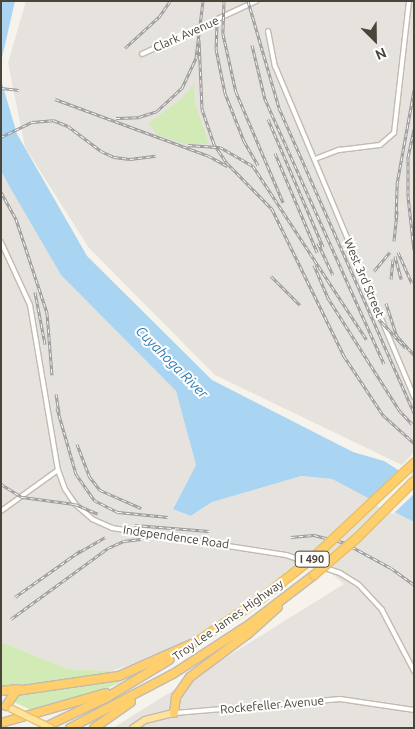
<!DOCTYPE html>
<html>
<head>
<meta charset="utf-8">
<style>
  body { margin:0 }
  #map { position:relative; width:415px; height:729px; overflow:hidden; background:#f6f3ec; font-family:Ubuntu,sans-serif }
  div>[style] { position:absolute }
  .industrial>* { inset:0; background:#e6e2dd }
  .green>* { inset:0; background:#d2eab5 }
  .water>* { inset:0; background:#a9d4f2 }
  .pier>* { inset:0; background:#f6f3ec }
  .roads { filter:drop-shadow(1px 0 #c2bbae) drop-shadow(-1px 0 #c2bbae) drop-shadow(0 1px #c2bbae) drop-shadow(0 -1px #c2bbae) }
  .minor>* { height:4px; margin:-2px; padding:0 2px; transform-origin:2px; border-radius:2px; background:#fff }
  .primary>* { height:6px; margin:-3px; padding:0 3px; transform-origin:3px; border-radius:3px; background:#ffe39c }
  .motorway>* { height:8px; margin:-4px; padding:0 4px; transform-origin:4px; border-radius:4px; background:#ffcf6e }
  .rail>* { height:3px; margin-top:-1.5px; transform-origin:0; background:repeating-linear-gradient(90deg,#fff 0 4px,#9a9a9a 0 8px); box-sizing:border-box; border-block:1px solid #9a9a9a }
  .bridges { filter:drop-shadow(1px 0 #e6c16a) drop-shadow(-1px 0 #e6c16a) drop-shadow(0 1px #e6c16a) drop-shadow(0 -1px #e6c16a) }
  .primary-bridge>* { height:6px; margin:-3px; padding:0 3px; transform-origin:3px; border-radius:3px; background:#ffe39c }
  .motorway-bridge>* { height:8px; margin:-4px; padding:0 4px; transform-origin:4px; border-radius:4px; background:#ffcf6e }
  span { translate:-50% -50%; white-space:nowrap; text-align:center; line-height:1.15; -webkit-text-stroke:4px #fff; paint-order:stroke }
  .shield-label span { padding:1px 4px; background:#fff; border:1px solid; border-radius:4px; -webkit-text-stroke-width:0 }
  .shield-label { font-size:11px; color:#4b4439; font-weight:700 }
  .street-label { font-size:12px; color:#4b4439 }
  .water-label { font-size:14px; color:#2e7ab2; font-style:italic }
  .frame { position:absolute; inset:0; border:2px solid #4b4439; pointer-events:none }
  .north { position:absolute; left:350px; top:15px; width:50px; height:50px; -webkit-text-stroke:4px #fff; paint-order:stroke; rotate:157deg; font-size:14px; font-weight:700; line-height:20px; text-align:center; color:#4b4439 }
  .north::after { content:''; display:block; margin:auto; width:18px; height:22px; background:#4b4439; clip-path:polygon(50% 0,100% 100%,50% 72%,0 100%) }
</style>
</head>
<body>
<div id="map">
  <div class="industrial">
    <div style="clip-path:polygon(26px 1px,414px 1px,414px 452px,402px 465px,215px 375px,89px 248px,25px 147px,8px 63px)"></div>
    <div style="clip-path:polygon(1px 171px,61px 275px,176px 391px,196px 465px,173px 508px,192px 516px,212px 502px,300px 476px,332px 479px,352px 490px,414px 467px,414px 728px,113px 728px,344px 584px,327px 570px,299px 563px,253px 600px,173px 650px,112px 671px,68px 669px,1px 642px)"></div>
  </div>
  <div class="green">
    <div style="clip-path:polygon(194px 84px,195px 103px,209px 144px,185px 144px,157px 135px,149px 123px,181px 99px)"></div>
    <div style="clip-path:polygon(1px 642px,68px 669px,112px 671px,114px 678px,1px 691px)"></div>
    <div style="clip-path:polygon(141px 672px,98px 693px,33px 711px,12px 701px,14px 694px,103px 683px)"></div>
  </div>
  <div class="water">
    <div style="clip-path:polygon(1px 1px,15px 1px,1px 62px)"></div>
    <div style="clip-path:polygon(1px 80px,17px 134px,87px 256px,212px 380px,353px 452px,384px 461px,414px 480px,414px 522px,332px 479px,301px 476px,212px 502px,191px 516px,173px 509px,196px 465px,176px 391px,61px 275px,11px 189px,1px 171px)"></div>
  </div>
  <div class="pier">
    <div style="clip-path:polygon(403px 470px,414px 477px,414px 494px,393px 514px,371px 503px)"></div>
  </div>
  <div class="roads">
    <div class="minor">
      <div style="left:268px;top:31px;width:36px;rotate:79deg"></div>
      <div style="left:275px;top:66px;width:359px;rotate:67.2deg"></div>
      <div style="left:142px;top:54px;width:126px;rotate:-24.9deg"></div>
      <div style="left:315px;top:159px;width:26px;rotate:-21deg"></div>
      <div style="left:339px;top:150px;width:41px;rotate:-7deg"></div>
      <div style="left:380px;top:145px;width:18px;rotate:-41deg"></div>
      <div style="left:394px;top:133px;width:133px;rotate:-83.5deg"></div>
      <div style="left:1px;top:242px;width:69px;rotate:65.3deg"></div>
      <div style="left:30px;top:305px;width:167px;rotate:80.4deg"></div>
      <div style="left:58px;top:470px;width:20px;rotate:70deg"></div>
      <div style="left:65px;top:489px;width:18px;rotate:56deg"></div>
      <div style="left:75px;top:504px;width:23px;rotate:41deg"></div>
      <div style="left:92px;top:519px;width:22px;rotate:24deg"></div>
      <div style="left:112px;top:528px;width:176px;rotate:8.8deg"></div>
      <div style="left:286px;top:555px;width:57px;rotate:18.4deg"></div>
      <div style="left:340px;top:573px;width:22px;rotate:32deg"></div>
      <div style="left:359px;top:585px;width:34px;rotate:47deg"></div>
      <div style="left:382px;top:610px;width:69px;rotate:62.3deg"></div>
      <div style="left:1px;top:511px;width:70px;rotate:-35.7deg"></div>
      <div style="left:175px;top:713px;width:166px;rotate:-4.8deg"></div>
      <div style="left:340px;top:699px;width:75px;rotate:8.5deg"></div>
    </div>
    <div class="primary">
      <div style="left:133px;top:728px;width:14px;rotate:-34deg"></div>
      <div style="left:145px;top:720px;width:30px;rotate:-14deg"></div>
    </div>
    <div class="motorway">
      <div style="left:1px;top:691px;width:17px;rotate:-7deg"></div>
      <div style="left:6px;top:706px;width:18px;rotate:-56deg"></div>
      <div style="left:16px;top:691px;width:104px;rotate:-8.3deg"></div>
      <div style="left:119px;top:676px;width:86px;rotate:-23.9deg"></div>
      <div style="left:174px;top:713px;width:16px;rotate:-83deg"></div>
      <div style="left:176px;top:697px;width:24px;rotate:-55deg"></div>
      <div style="left:190px;top:677px;width:72px;rotate:-36.6deg"></div>
      <div style="left:248px;top:634px;width:40px;rotate:-42deg"></div>
      <div style="left:1px;top:723px;width:109px;rotate:-15.9deg"></div>
      <div style="left:43px;top:728px;width:70px;rotate:-25.5deg"></div>
      <div style="left:106px;top:698px;width:74px;rotate:-31.1deg"></div>
      <div style="left:70px;top:728px;width:116px;rotate:-27.7deg"></div>
      <div style="left:173px;top:674px;width:92px;rotate:-33deg"></div>
      <div style="left:250px;top:624px;width:81px;rotate:-37.4deg"></div>
      <div style="left:94px;top:728px;width:45px;rotate:-35.1deg"></div>
    </div>
  </div>
  <div class="rail">
    <div style="left:224px;top:1px;width:33px;rotate:92deg"></div>
    <div style="left:223px;top:34px;width:59px;rotate:77.4deg"></div>
    <div style="left:236px;top:92px;width:120px;rotate:66.9deg"></div>
    <div style="left:248px;top:1px;width:111px;rotate:73.8deg"></div>
    <div style="left:279px;top:108px;width:334px;rotate:66.1deg"></div>
    <div style="left:217px;top:23px;width:26px;rotate:92deg"></div>
    <div style="left:216px;top:49px;width:45px;rotate:78.4deg"></div>
    <div style="left:225px;top:93px;width:52px;rotate:68.4deg"></div>
    <div style="left:244px;top:141px;width:28px;rotate:60deg"></div>
    <div style="left:199px;top:40px;width:69px;rotate:87.5deg"></div>
    <div style="left:202px;top:109px;width:37px;rotate:71deg"></div>
    <div style="left:214px;top:144px;width:22px;rotate:56deg"></div>
    <div style="left:226px;top:162px;width:66px;rotate:45.6deg"></div>
    <div style="left:272px;top:209px;width:164px;rotate:63.9deg"></div>
    <div style="left:344px;top:356px;width:71px;rotate:56.5deg"></div>
    <div style="left:383px;top:415px;width:42px;rotate:42.1deg"></div>
    <div style="left:252px;top:45px;width:56px;rotate:76.5deg"></div>
    <div style="left:265px;top:99px;width:290px;rotate:65.8deg"></div>
    <div style="left:125px;top:48px;width:46px;rotate:-42.4deg"></div>
    <div style="left:159px;top:17px;width:19px;rotate:-55deg"></div>
    <div style="left:1px;top:88px;width:18px;rotate:6deg"></div>
    <div style="left:55px;top:99px;width:164px;rotate:20.3deg"></div>
    <div style="left:209px;top:156px;width:21px;rotate:29deg"></div>
    <div style="left:116px;top:118px;width:23px;rotate:-2deg"></div>
    <div style="left:139px;top:117px;width:19px;rotate:-18deg"></div>
    <div style="left:157px;top:111px;width:34px;rotate:-43deg"></div>
    <div style="left:182px;top:88px;width:33px;rotate:-65deg"></div>
    <div style="left:196px;top:58px;width:57px;rotate:-83deg"></div>
    <div style="left:268px;top:119px;width:139px;rotate:66.7deg"></div>
    <div style="left:414px;top:129px;width:30px;rotate:102deg"></div>
    <div style="left:408px;top:158px;width:38px;rotate:90deg"></div>
    <div style="left:408px;top:196px;width:54px;rotate:83.7deg"></div>
    <div style="left:1px;top:137px;width:34px;rotate:-26deg"></div>
    <div style="left:32px;top:122px;width:21px;rotate:-5deg"></div>
    <div style="left:53px;top:120px;width:16px;rotate:22deg"></div>
    <div style="left:68px;top:126px;width:41px;rotate:37.1deg"></div>
    <div style="left:101px;top:151px;width:14px;rotate:25deg"></div>
    <div style="left:114px;top:157px;width:16px;rotate:7deg"></div>
    <div style="left:130px;top:159px;width:26px;rotate:-7deg"></div>
    <div style="left:188px;top:145px;width:32px;rotate:4deg"></div>
    <div style="left:220px;top:147px;width:38px;rotate:30deg"></div>
    <div style="left:253px;top:166px;width:207px;rotate:56.8deg"></div>
    <div style="left:275px;top:153px;width:108px;rotate:67deg"></div>
    <div style="left:1px;top:192px;width:31px;rotate:61deg"></div>
    <div style="left:16px;top:219px;width:99px;rotate:71.7deg"></div>
    <div style="left:47px;top:313px;width:62px;rotate:85.4deg"></div>
    <div style="left:396px;top:218px;width:34px;rotate:-88deg"></div>
    <div style="left:397px;top:184px;width:96px;rotate:-79.7deg"></div>
    <div style="left:394px;top:241px;width:30px;rotate:-84deg"></div>
    <div style="left:318px;top:243px;width:35px;rotate:65deg"></div>
    <div style="left:398px;top:252px;width:34px;rotate:66deg"></div>
    <div style="left:395px;top:256px;width:24px;rotate:75deg"></div>
    <div style="left:314px;top:265px;width:36px;rotate:67deg"></div>
    <div style="left:328px;top:298px;width:133px;rotate:57.6deg"></div>
    <div style="left:399px;top:410px;width:19px;rotate:47deg"></div>
    <div style="left:374px;top:271px;width:25px;rotate:-50deg"></div>
    <div style="left:271px;top:276px;width:41px;rotate:45deg"></div>
    <div style="left:391px;top:279px;width:20px;rotate:-84deg"></div>
    <div style="left:35px;top:292px;width:53px;rotate:79.1deg"></div>
    <div style="left:386px;top:303px;width:35px;rotate:72deg"></div>
    <div style="left:397px;top:336px;width:25px;rotate:48deg"></div>
    <div style="left:377px;top:317px;width:42px;rotate:46.9deg"></div>
    <div style="left:56px;top:394px;width:19px;rotate:81deg"></div>
    <div style="left:57px;top:408px;width:69px;rotate:73.9deg"></div>
    <div style="left:76px;top:474px;width:32px;rotate:55deg"></div>
    <div style="left:94px;top:500px;width:27px;rotate:27deg"></div>
    <div style="left:118px;top:512px;width:50px;rotate:5.7deg"></div>
    <div style="left:77px;top:444px;width:34px;rotate:69deg"></div>
    <div style="left:89px;top:476px;width:18px;rotate:52deg"></div>
    <div style="left:100px;top:490px;width:45px;rotate:23.7deg"></div>
    <div style="left:1px;top:484px;width:25px;rotate:32deg"></div>
    <div style="left:22px;top:497px;width:53px;rotate:7.5deg"></div>
    <div style="left:75px;top:504px;width:25px;rotate:23deg"></div>
    <div style="left:135px;top:525px;width:74px;rotate:4.6deg"></div>
    <div style="left:291px;top:537px;width:23px;rotate:-5deg"></div>
    <div style="left:314px;top:535px;width:32px;rotate:14deg"></div>
    <div style="left:345px;top:543px;width:52px;rotate:28.5deg"></div>
    <div style="left:391px;top:568px;width:29px;rotate:36deg"></div>
    <div style="left:76px;top:554px;width:34px;rotate:-30deg"></div>
    <div style="left:15px;top:597px;width:80px;rotate:-35.3deg"></div>
    <div style="left:11px;top:619px;width:120px;rotate:-36.2deg"></div>
    <div style="left:108px;top:548px;width:17px;rotate:-24deg"></div>
    <div style="left:124px;top:541px;width:17px;rotate:-7deg"></div>
  </div>
  <div class="bridges">
    <div class="primary-bridge">
      <div style="left:12px;top:709px;width:43px;rotate:26deg"></div>
    </div>
    <div class="motorway-bridge">
      <div style="left:314px;top:575px;width:58px;rotate:-40.8deg"></div>
      <div style="left:358px;top:537px;width:79px;rotate:-45deg"></div>
      <div style="left:198px;top:641px;width:77px;rotate:-33.9deg"></div>
      <div style="left:262px;top:598px;width:68px;rotate:-38.4deg"></div>
      <div style="left:315px;top:556px;width:136px;rotate:-43.2deg"></div>
    </div>
  </div>
  <div class="shield-label">
    <span style="left:312px;top:559px">I 490</span>
  </div>
  <div class="street-label">
    <span style="left:186px;top:34px;rotate:-24deg">Clark Avenue</span>
    <span style="left:364px;top:278px;rotate:67deg">West 3rd Street</span>
    <span style="left:176px;top:537px;rotate:8deg">Independence Road</span>
    <span style="left:228px;top:620px;rotate:-35deg">Troy Lee James Highway</span>
    <span style="left:272px;top:705px;rotate:-5deg">Rockefeller Avenue</span>
  </div>
  <div class="water-label">
    <span style="left:172px;top:362px;rotate:45deg">Cuyahoga River</span>
  </div>
  <div class="frame"></div>
  <div class="north">N</div>
</div>
</body>
</html>
